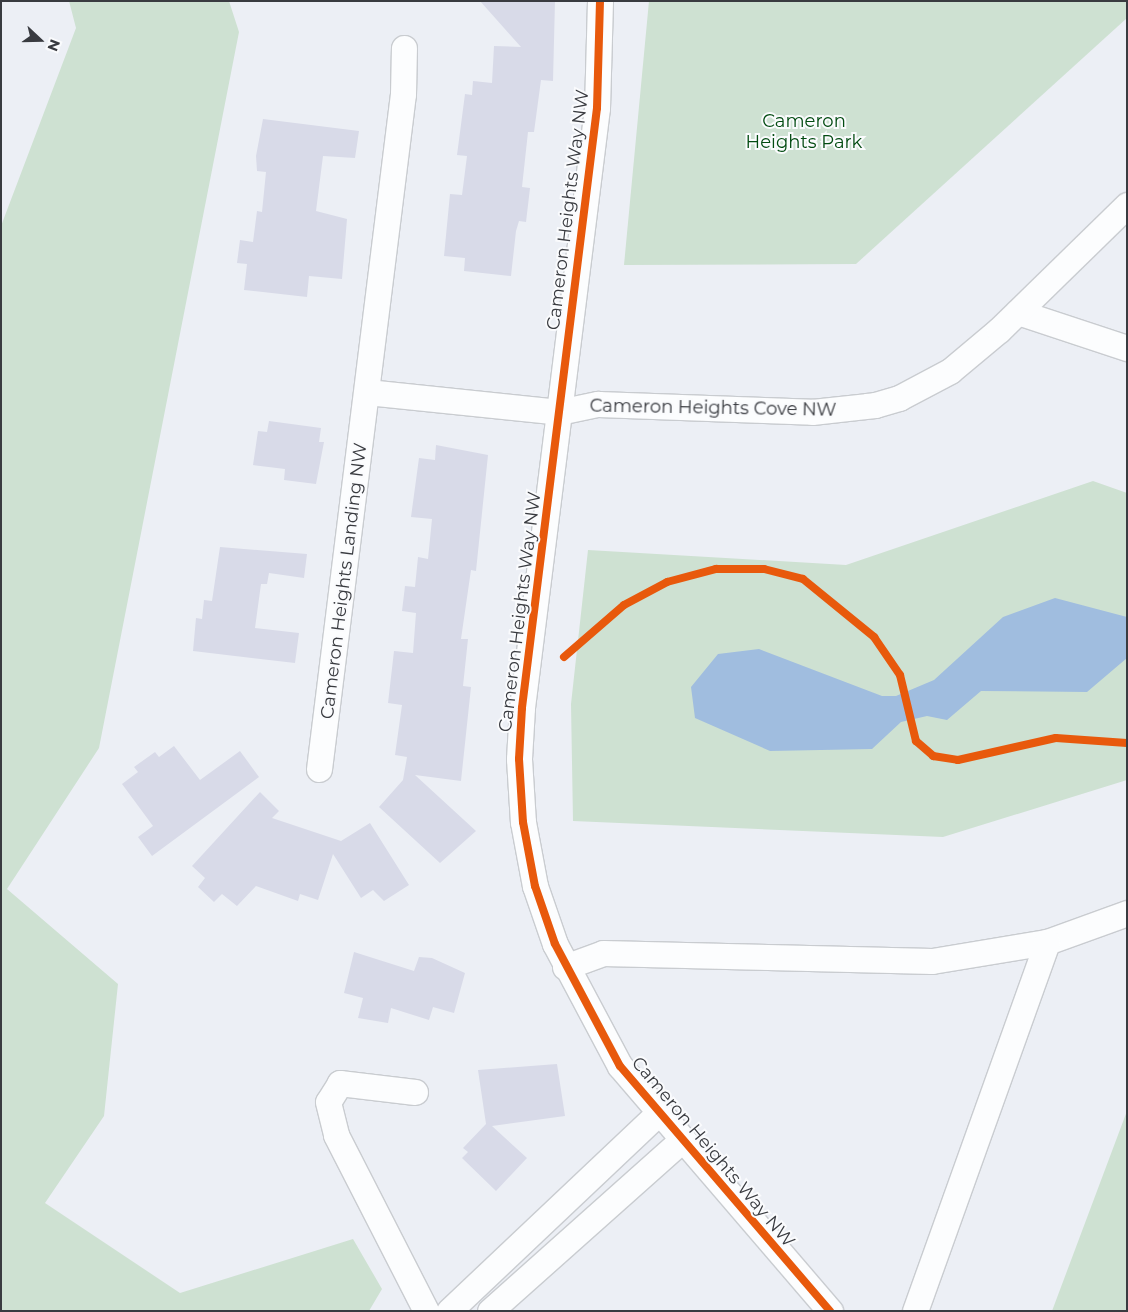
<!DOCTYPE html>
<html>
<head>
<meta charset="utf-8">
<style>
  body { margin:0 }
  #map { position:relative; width:1128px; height:1312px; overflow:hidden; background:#eceff5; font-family:Montserrat,sans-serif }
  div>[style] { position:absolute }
  .green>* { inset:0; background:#cee1d2 }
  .water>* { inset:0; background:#a0bddf }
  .building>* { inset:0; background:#d8dae8 }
  .roads { filter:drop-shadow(1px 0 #c9ccd0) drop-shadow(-1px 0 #c9ccd0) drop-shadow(0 1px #c9ccd0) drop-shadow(0 -1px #c9ccd0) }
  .minor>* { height:25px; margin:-12.5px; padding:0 12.5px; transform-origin:12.5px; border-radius:12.5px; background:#fcfdfe }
  .cycleway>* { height:8px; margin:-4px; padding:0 4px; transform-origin:4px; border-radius:4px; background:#e8590c }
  span { translate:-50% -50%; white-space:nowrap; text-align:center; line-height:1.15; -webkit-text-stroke:4px #fafbfd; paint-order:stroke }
  .park-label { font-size:18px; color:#024b11 }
  .street-label { font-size:18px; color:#393b40 }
  .frame { position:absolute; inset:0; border:2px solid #393b40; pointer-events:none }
  .north { position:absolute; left:15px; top:15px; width:50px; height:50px; -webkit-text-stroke:4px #fafbfd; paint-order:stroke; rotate:111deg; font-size:14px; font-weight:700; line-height:20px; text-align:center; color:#393b40 }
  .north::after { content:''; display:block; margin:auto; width:18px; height:22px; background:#393b40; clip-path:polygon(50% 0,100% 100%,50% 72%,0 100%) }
</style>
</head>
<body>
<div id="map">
  <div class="green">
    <div style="clip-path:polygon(69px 1px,229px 1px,239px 32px,99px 748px,7px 889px,118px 984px,104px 1116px,45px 1203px,180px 1293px,353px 1239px,382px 1289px,369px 1311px,1px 1311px,1px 226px,76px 28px)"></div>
    <div style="clip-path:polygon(649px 1px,1127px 1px,1127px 18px,856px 264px,624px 265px)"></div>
    <div style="clip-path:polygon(1093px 481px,1127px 493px,1127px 780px,943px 837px,573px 821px,571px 704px,588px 550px,846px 565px)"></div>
    <div style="clip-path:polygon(1127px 1111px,1127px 1311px,1052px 1311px)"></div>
  </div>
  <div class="water">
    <div style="clip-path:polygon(1055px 598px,1127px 617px,1127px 658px,1087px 692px,981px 691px,947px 720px,927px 716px,901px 722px,872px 749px,770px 751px,695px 718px,691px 687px,718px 654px,759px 649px,882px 696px,896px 696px,934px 680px,1003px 617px)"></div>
  </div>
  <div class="building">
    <div style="clip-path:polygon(480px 1px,555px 1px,553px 81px,541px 80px,534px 132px,528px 132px,522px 187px,530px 188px,526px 222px,519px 221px,516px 231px,511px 276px,464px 271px,465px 258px,444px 256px,450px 194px,462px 195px,467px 156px,457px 155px,465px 94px,472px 95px,473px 81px,492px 83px,494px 46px,521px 47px)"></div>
    <div style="clip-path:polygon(263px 119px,359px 131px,355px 158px,323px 156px,316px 211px,347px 219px,342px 279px,309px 276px,307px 297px,244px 290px,247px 264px,237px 263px,240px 240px,253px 242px,257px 211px,262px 212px,266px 172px,257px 171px,256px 156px)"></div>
    <div style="clip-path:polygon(269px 421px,321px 428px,319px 442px,324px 442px,316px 484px,284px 480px,285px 469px,253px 465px,258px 431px,267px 432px)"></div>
    <div style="clip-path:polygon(436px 445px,488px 455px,476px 571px,471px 570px,461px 639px,468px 639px,463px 686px,471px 687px,461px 781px,415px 775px,476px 831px,440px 863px,379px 807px,403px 780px,407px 757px,395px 755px,402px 705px,388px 703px,394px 651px,413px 653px,416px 613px,402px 611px,405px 586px,415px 587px,418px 557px,428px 559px,432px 519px,411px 517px,419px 458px,435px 460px)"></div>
    <div style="clip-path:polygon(220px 547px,307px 554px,304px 578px,269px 573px,267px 584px,261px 584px,255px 628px,299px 633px,295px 663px,193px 651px,196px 618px,202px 619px,204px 600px,212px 601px)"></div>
    <div style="clip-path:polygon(174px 746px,200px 780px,240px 751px,259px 777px,152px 856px,138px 837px,153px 826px,122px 784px,138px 772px,134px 767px,155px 752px,159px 757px)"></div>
    <div style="clip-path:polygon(260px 792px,279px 811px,272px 818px,341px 841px,370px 823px,409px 885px,384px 901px,373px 890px,361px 898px,333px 854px,318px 900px,300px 894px,298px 901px,256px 886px,237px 906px,222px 894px,214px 902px,198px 887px,205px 878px,192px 866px)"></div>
    <div style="clip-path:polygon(354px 952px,414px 971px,419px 957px,432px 958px,465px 973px,454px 1013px,433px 1007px,429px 1020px,391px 1008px,388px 1023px,358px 1018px,363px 998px,344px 993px)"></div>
    <div style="clip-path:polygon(557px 1064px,565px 1116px,492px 1126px,527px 1158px,496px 1191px,462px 1158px,468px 1152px,463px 1148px,486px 1124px,478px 1070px)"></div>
  </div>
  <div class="roads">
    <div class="minor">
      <div style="left:600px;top:1px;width:107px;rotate:91.6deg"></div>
      <div style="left:597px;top:108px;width:605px;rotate:97.13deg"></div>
      <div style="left:522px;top:708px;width:51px;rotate:93.4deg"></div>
      <div style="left:519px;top:759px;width:63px;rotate:86.4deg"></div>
      <div style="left:523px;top:822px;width:65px;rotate:79.4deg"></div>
      <div style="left:535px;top:886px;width:61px;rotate:71deg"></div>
      <div style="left:555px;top:944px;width:138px;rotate:62deg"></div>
      <div style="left:620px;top:1066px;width:323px;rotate:49.4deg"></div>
      <div style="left:1018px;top:312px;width:115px;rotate:18.3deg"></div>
      <div style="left:367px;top:392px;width:193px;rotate:5.9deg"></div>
      <div style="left:559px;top:412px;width:40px;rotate:-12deg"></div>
      <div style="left:598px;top:404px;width:214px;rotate:2.1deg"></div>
      <div style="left:812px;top:412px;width:63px;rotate:-6.3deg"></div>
      <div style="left:875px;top:405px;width:25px;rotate:-16deg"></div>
      <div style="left:899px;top:398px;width:58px;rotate:-27.9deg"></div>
      <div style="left:950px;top:371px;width:64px;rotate:-39.9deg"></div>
      <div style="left:999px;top:330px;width:179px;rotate:-44.3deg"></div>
      <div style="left:319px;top:769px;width:680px;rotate:-82.91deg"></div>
      <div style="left:403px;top:94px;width:46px;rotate:-88.8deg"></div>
      <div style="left:565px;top:967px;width:40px;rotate:-20.2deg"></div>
      <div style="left:603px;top:953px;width:329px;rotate:1.4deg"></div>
      <div style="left:932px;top:961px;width:117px;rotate:-9.4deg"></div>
      <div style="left:1047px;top:942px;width:85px;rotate:-19.9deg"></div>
      <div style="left:415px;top:1092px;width:76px;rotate:-173.2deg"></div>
      <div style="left:340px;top:1083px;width:22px;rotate:122deg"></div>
      <div style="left:328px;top:1102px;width:34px;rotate:76deg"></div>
      <div style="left:336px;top:1135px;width:198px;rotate:62.9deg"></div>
      <div style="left:449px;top:1311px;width:286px;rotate:-43.4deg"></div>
      <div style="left:490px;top:1311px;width:256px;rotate:-41.7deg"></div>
      <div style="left:915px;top:1311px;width:392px;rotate:-70.3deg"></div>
    </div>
  </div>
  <div class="cycleway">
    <div style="left:600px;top:1px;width:107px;rotate:91.6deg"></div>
    <div style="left:597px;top:108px;width:605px;rotate:97.13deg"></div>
    <div style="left:522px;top:708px;width:51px;rotate:93.4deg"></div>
    <div style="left:519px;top:759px;width:63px;rotate:86.4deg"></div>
    <div style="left:523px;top:822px;width:65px;rotate:79.4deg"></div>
    <div style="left:535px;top:886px;width:61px;rotate:71deg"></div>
    <div style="left:555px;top:944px;width:138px;rotate:62deg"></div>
    <div style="left:620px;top:1066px;width:323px;rotate:49.4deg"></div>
    <div style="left:564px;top:657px;width:79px;rotate:-40.9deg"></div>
    <div style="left:624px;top:605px;width:49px;rotate:-28.1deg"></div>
    <div style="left:667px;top:582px;width:51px;rotate:-14.9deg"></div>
    <div style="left:716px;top:569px;width:48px"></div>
    <div style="left:764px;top:569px;width:40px;rotate:14.4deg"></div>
    <div style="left:803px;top:579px;width:92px;rotate:39.2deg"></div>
    <div style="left:874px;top:637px;width:46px;rotate:55.6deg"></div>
    <div style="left:900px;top:675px;width:68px;rotate:76.4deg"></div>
    <div style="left:916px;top:741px;width:23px;rotate:41deg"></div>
    <div style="left:933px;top:756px;width:25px;rotate:9deg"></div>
    <div style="left:958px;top:760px;width:100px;rotate:-12.7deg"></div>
    <div style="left:1056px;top:738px;width:71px;rotate:4deg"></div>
  </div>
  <div class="park-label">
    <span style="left:804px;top:132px">Cameron<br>Heights Park</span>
  </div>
  <div class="street-label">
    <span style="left:568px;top:210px;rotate:-83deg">Cameron Heights Way NW</span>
    <span style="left:713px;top:408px;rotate:1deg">Cameron Heights Cove NW</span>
    <span style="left:344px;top:581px;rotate:-83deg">Cameron Heights Landing NW</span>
    <span style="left:520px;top:612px;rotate:-83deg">Cameron Heights Way NW</span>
    <span style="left:713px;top:1152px;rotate:50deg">Cameron Heights Way NW</span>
  </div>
  <div class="frame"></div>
  <div class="north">N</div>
</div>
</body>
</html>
